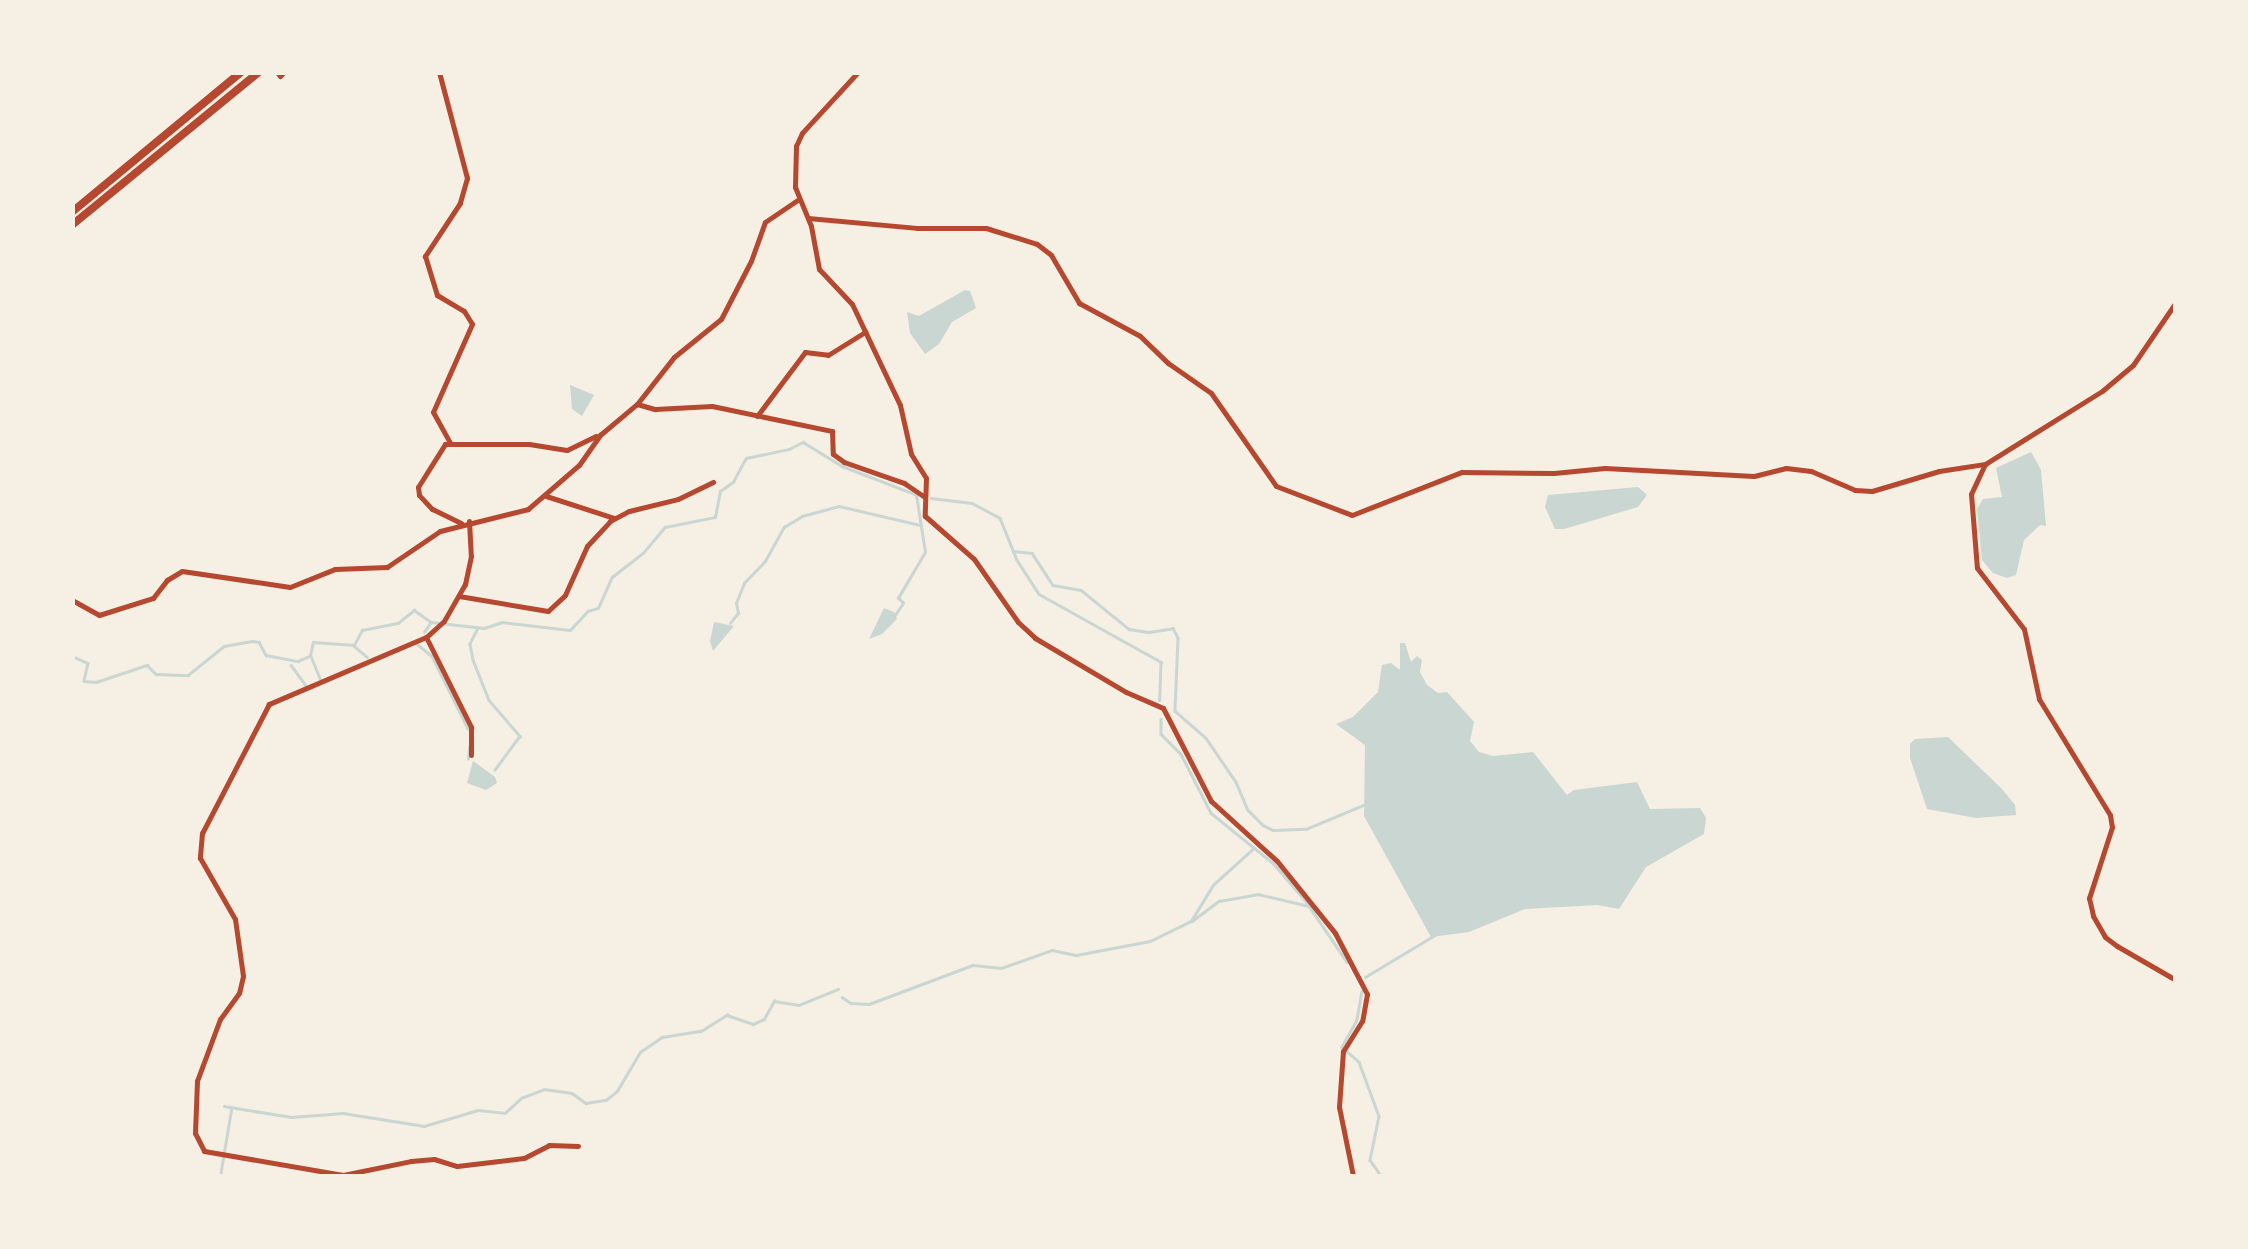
<!DOCTYPE html>
<html>
<head>
<meta charset="utf-8">
<style>
  body { margin:0 }
  #map { position:relative; width:2248px; height:1249px; overflow:hidden; background:#f6efe4; font-family:"PT Sans Narrow",sans-serif }
  div>[style] { position:absolute }
  .water>* { inset:0; background:#c9d6d2 }
  .stream>* { height:2.5px; margin:-1.25px; padding:0 1.25px; transform-origin:1.25px; border-radius:1.25px; background:#c9d6d2 }
  .minor>* { height:5px; margin:-2.5px; padding:0 2.5px; transform-origin:2.5px; border-radius:2.5px; background:#b5482f }
  .primary>* { height:8px; margin:-4px; padding:0 4px; transform-origin:4px; border-radius:4px; background:#b5482f }
  span { translate:-50% -50%; white-space:nowrap; text-align:center; line-height:1.15; -webkit-text-stroke:10px #f6efe4; paint-order:stroke }
  .frame { position:absolute; inset:0; border:75px solid #f6efe4; pointer-events:none }
</style>
</head>
<body>
<div id="map">
  <div class="water">
    <div style="clip-path:polygon(965px 290px,970px 291px,976px 308px,952px 322px,939px 344px,925px 354px,910px 333px,907px 312px,919px 316px)"></div>
    <div style="clip-path:polygon(570px 385px,594px 395px,582px 416px,572px 409px)"></div>
    <div style="clip-path:polygon(2031px 452px,2041px 470px,2046px 526px,2040px 525px,2024px 540px,2016px 575px,2007px 578px,1993px 573px,1982px 560px,1977px 509px,1983px 499px,2002px 497px,1996px 468px)"></div>
    <div style="clip-path:polygon(1638px 487px,1647px 495px,1638px 507px,1564px 529px,1555px 529px,1545px 507px,1548px 495px)"></div>
    <div style="clip-path:polygon(884px 608px,894px 612px,897px 619px,882px 634px,869px 639px)"></div>
    <div style="clip-path:polygon(714px 622px,734px 626px,713px 651px,710px 641px)"></div>
    <div style="clip-path:polygon(1400px 643px,1405px 643px,1411px 662px,1417px 656px,1422px 660px,1420px 672px,1427px 685px,1438px 693px,1447px 692px,1474px 722px,1470px 741px,1479px 752px,1493px 756px,1533px 752px,1567px 795px,1574px 790px,1637px 782px,1650px 809px,1700px 808px,1706px 818px,1704px 834px,1646px 867px,1619px 909px,1598px 905px,1525px 909px,1469px 932px,1431px 937px,1364px 816px,1365px 745px,1336px 724px,1353px 717px,1378px 692px,1382px 665px,1391px 663px,1400px 670px)"></div>
    <div style="clip-path:polygon(1948px 737px,2002px 789px,2015px 805px,2016px 815px,1976px 818px,1927px 809px,1910px 758px,1910px 744px,1915px 739px)"></div>
    <div style="clip-path:polygon(473px 761px,495px 777px,497px 783px,486px 790px,467px 783px)"></div>
  </div>
  <div class="stream">
    <div style="left:931px;top:498px;width:41px;rotate:7deg"></div>
    <div style="left:972px;top:503px;width:32px;rotate:28deg"></div>
    <div style="left:1000px;top:518px;width:45px;rotate:68deg"></div>
    <div style="left:1017px;top:560px;width:40px;rotate:57.1deg"></div>
    <div style="left:1039px;top:594px;width:140px;rotate:29.1deg"></div>
    <div style="left:1161px;top:662px;width:38px;rotate:92deg"></div>
    <div style="left:1014px;top:551px;width:18px;rotate:6deg"></div>
    <div style="left:1032px;top:553px;width:38px;rotate:57deg"></div>
    <div style="left:1053px;top:585px;width:28px;rotate:10deg"></div>
    <div style="left:1081px;top:590px;width:62px;rotate:39.1deg"></div>
    <div style="left:1129px;top:629px;width:20px;rotate:9deg"></div>
    <div style="left:1149px;top:632px;width:24px;rotate:-9deg"></div>
    <div style="left:1173px;top:628px;width:11px;rotate:63deg"></div>
    <div style="left:1178px;top:638px;width:73px;rotate:92.4deg"></div>
    <div style="left:1175px;top:711px;width:41px;rotate:41.1deg"></div>
    <div style="left:1206px;top:738px;width:53px;rotate:55.7deg"></div>
    <div style="left:1236px;top:782px;width:30px;rotate:67deg"></div>
    <div style="left:1248px;top:810px;width:21px;rotate:45deg"></div>
    <div style="left:1263px;top:825px;width:11px;rotate:27deg"></div>
    <div style="left:1273px;top:830px;width:33px;rotate:-2deg"></div>
    <div style="left:1306px;top:829px;width:62px;rotate:-22.8deg"></div>
    <div style="left:895px;top:615px;width:14px;rotate:-56deg"></div>
    <div style="left:903px;top:603px;width:7px;rotate:-135deg"></div>
    <div style="left:898px;top:598px;width:53px;rotate:-59.6deg"></div>
    <div style="left:925px;top:552px;width:58px;rotate:-99deg"></div>
    <div style="left:730px;top:623px;width:13px;rotate:-51deg"></div>
    <div style="left:738px;top:613px;width:10px;rotate:-101deg"></div>
    <div style="left:736px;top:603px;width:22px;rotate:-68deg"></div>
    <div style="left:744px;top:583px;width:30px;rotate:-46deg"></div>
    <div style="left:765px;top:561px;width:39px;rotate:-61deg"></div>
    <div style="left:784px;top:527px;width:21px;rotate:-31deg"></div>
    <div style="left:802px;top:516px;width:38px;rotate:-15deg"></div>
    <div style="left:839px;top:506px;width:83px;rotate:13.2deg"></div>
    <div style="left:478px;top:628px;width:18px;rotate:117deg"></div>
    <div style="left:470px;top:644px;width:16px;rotate:79deg"></div>
    <div style="left:473px;top:660px;width:43px;rotate:68.2deg"></div>
    <div style="left:489px;top:700px;width:48px;rotate:49.3deg"></div>
    <div style="left:520px;top:736px;width:42px;rotate:126.3deg"></div>
    <div style="left:424px;top:632px;width:12px;rotate:-55deg"></div>
    <div style="left:417px;top:644px;width:19px;rotate:39deg"></div>
    <div style="left:432px;top:656px;width:81px;rotate:63.7deg"></div>
    <div style="left:354px;top:646px;width:17px;rotate:40deg"></div>
    <div style="left:72px;top:656px;width:17px;rotate:24deg"></div>
    <div style="left:88px;top:663px;width:18px;rotate:103deg"></div>
    <div style="left:84px;top:681px;width:12px;rotate:5deg"></div>
    <div style="left:96px;top:682px;width:54px;rotate:-18.4deg"></div>
    <div style="left:147px;top:665px;width:13px;rotate:45deg"></div>
    <div style="left:156px;top:674px;width:32px;rotate:2deg"></div>
    <div style="left:188px;top:675px;width:46px;rotate:-38.9deg"></div>
    <div style="left:224px;top:646px;width:28px;rotate:-10deg"></div>
    <div style="left:252px;top:641px;width:7px;rotate:8deg"></div>
    <div style="left:259px;top:642px;width:15px;rotate:62deg"></div>
    <div style="left:266px;top:655px;width:33px;rotate:11deg"></div>
    <div style="left:298px;top:661px;width:13px;rotate:-23deg"></div>
    <div style="left:310px;top:656px;width:14px;rotate:-78deg"></div>
    <div style="left:313px;top:642px;width:41px;rotate:4.2deg"></div>
    <div style="left:354px;top:645px;width:17px;rotate:-62deg"></div>
    <div style="left:362px;top:630px;width:37px;rotate:-11deg"></div>
    <div style="left:398px;top:623px;width:21px;rotate:-39deg"></div>
    <div style="left:414px;top:610px;width:21px;rotate:35deg"></div>
    <div style="left:431px;top:622px;width:53px;rotate:6.5deg"></div>
    <div style="left:484px;top:628px;width:19px;rotate:-18deg"></div>
    <div style="left:502px;top:622px;width:68px;rotate:6.7deg"></div>
    <div style="left:570px;top:630px;width:26px;rotate:-47deg"></div>
    <div style="left:588px;top:611px;width:10px;rotate:-17deg"></div>
    <div style="left:598px;top:608px;width:34px;rotate:-66deg"></div>
    <div style="left:612px;top:577px;width:39px;rotate:-38deg"></div>
    <div style="left:643px;top:553px;width:34px;rotate:-50deg"></div>
    <div style="left:665px;top:527px;width:51px;rotate:-11.3deg"></div>
    <div style="left:715px;top:517px;width:26px;rotate:-79deg"></div>
    <div style="left:720px;top:491px;width:16px;rotate:-35deg"></div>
    <div style="left:733px;top:482px;width:27px;rotate:-62deg"></div>
    <div style="left:746px;top:458px;width:44px;rotate:-11.8deg"></div>
    <div style="left:789px;top:449px;width:16px;rotate:-27deg"></div>
    <div style="left:803px;top:442px;width:46px;rotate:31.6deg"></div>
    <div style="left:842px;top:466px;width:80px;rotate:21.1deg"></div>
    <div style="left:311px;top:656px;width:24px;rotate:68deg"></div>
    <div style="left:291px;top:665px;width:24px;rotate:54deg"></div>
    <div style="left:1161px;top:719px;width:15px;rotate:90deg"></div>
    <div style="left:1161px;top:734px;width:28px;rotate:45deg"></div>
    <div style="left:1181px;top:754px;width:66px;rotate:63deg"></div>
    <div style="left:1211px;top:813px;width:80px;rotate:38.9deg"></div>
    <div style="left:1273px;top:863px;width:49px;rotate:49.1deg"></div>
    <div style="left:1305px;top:900px;width:75px;rotate:55.9deg"></div>
    <div style="left:468px;top:759px;width:12px;rotate:-85deg"></div>
    <div style="left:1192px;top:921px;width:34px;rotate:-37deg"></div>
    <div style="left:1219px;top:901px;width:40px;rotate:-10deg"></div>
    <div style="left:1258px;top:894px;width:52px;rotate:13.2deg"></div>
    <div style="left:1365px;top:977px;width:82px;rotate:-31deg"></div>
    <div style="left:1362px;top:991px;width:29px;rotate:100deg"></div>
    <div style="left:1357px;top:1020px;width:31px;rotate:119deg"></div>
    <div style="left:1342px;top:1047px;width:23px;rotate:41deg"></div>
    <div style="left:1359px;top:1062px;width:58px;rotate:69.7deg"></div>
    <div style="left:1379px;top:1116px;width:45px;rotate:101.6deg"></div>
    <div style="left:1370px;top:1160px;width:19px;rotate:55deg"></div>
    <div style="left:842px;top:997px;width:11px;rotate:34deg"></div>
    <div style="left:851px;top:1003px;width:18px;rotate:3deg"></div>
    <div style="left:869px;top:1004px;width:111px;rotate:-20.6deg"></div>
    <div style="left:973px;top:965px;width:28px;rotate:6deg"></div>
    <div style="left:1001px;top:968px;width:54px;rotate:-19.4deg"></div>
    <div style="left:1052px;top:950px;width:25px;rotate:12deg"></div>
    <div style="left:1076px;top:955px;width:75px;rotate:-10.7deg"></div>
    <div style="left:1150px;top:941px;width:46px;rotate:-26deg"></div>
    <div style="left:1191px;top:921px;width:42px;rotate:-58.6deg"></div>
    <div style="left:1213px;top:885px;width:55px;rotate:-42.1deg"></div>
    <div style="left:224px;top:1106px;width:68px;rotate:9.3deg"></div>
    <div style="left:291px;top:1117px;width:52px;rotate:-4.4deg"></div>
    <div style="left:343px;top:1113px;width:82px;rotate:9.1deg"></div>
    <div style="left:424px;top:1126px;width:56px;rotate:-16.5deg"></div>
    <div style="left:478px;top:1110px;width:27px;rotate:6deg"></div>
    <div style="left:505px;top:1113px;width:22px;rotate:-43deg"></div>
    <div style="left:521px;top:1098px;width:25px;rotate:-21deg"></div>
    <div style="left:544px;top:1089px;width:28px;rotate:8deg"></div>
    <div style="left:572px;top:1093px;width:17px;rotate:36deg"></div>
    <div style="left:586px;top:1103px;width:20px;rotate:-9deg"></div>
    <div style="left:606px;top:1100px;width:14px;rotate:-39deg"></div>
    <div style="left:617px;top:1091px;width:45px;rotate:-59.5deg"></div>
    <div style="left:640px;top:1052px;width:27px;rotate:-34deg"></div>
    <div style="left:662px;top:1037px;width:39px;rotate:-9deg"></div>
    <div style="left:701px;top:1031px;width:31px;rotate:-32deg"></div>
    <div style="left:727px;top:1015px;width:28px;rotate:19deg"></div>
    <div style="left:753px;top:1024px;width:12px;rotate:-24deg"></div>
    <div style="left:764px;top:1019px;width:21px;rotate:-61deg"></div>
    <div style="left:774px;top:1001px;width:25px;rotate:9deg"></div>
    <div style="left:799px;top:1005px;width:42px;rotate:-22.3deg"></div>
    <div style="left:220px;top:1176px;width:67px;rotate:-80.5deg"></div>
  </div>
  <div class="minor">
    <div style="left:277px;top:72px;width:5px;rotate:53deg"></div>
    <div style="left:280px;top:76px;width:6px;rotate:-45deg"></div>
    <div style="left:439px;top:72px;width:110px;rotate:75.2deg"></div>
    <div style="left:467px;top:178px;width:26px;rotate:106deg"></div>
    <div style="left:460px;top:203px;width:64px;rotate:123.4deg"></div>
    <div style="left:425px;top:256px;width:41px;rotate:72.9deg"></div>
    <div style="left:437px;top:295px;width:31px;rotate:31deg"></div>
    <div style="left:464px;top:311px;width:15px;rotate:58deg"></div>
    <div style="left:472px;top:324px;width:96px;rotate:113.9deg"></div>
    <div style="left:433px;top:412px;width:35px;rotate:61deg"></div>
    <div style="left:858px;top:72px;width:83px;rotate:132.6deg"></div>
    <div style="left:802px;top:133px;width:14px;rotate:115deg"></div>
    <div style="left:796px;top:146px;width:41px;rotate:91.4deg"></div>
    <div style="left:795px;top:187px;width:42px;rotate:67.7deg"></div>
    <div style="left:811px;top:226px;width:44px;rotate:79.5deg"></div>
    <div style="left:819px;top:269px;width:48px;rotate:46.7deg"></div>
    <div style="left:852px;top:304px;width:112px;rotate:64.6deg"></div>
    <div style="left:900px;top:405px;width:50px;rotate:77.3deg"></div>
    <div style="left:911px;top:454px;width:28px;rotate:58deg"></div>
    <div style="left:926px;top:478px;width:38px;rotate:92deg"></div>
    <div style="left:925px;top:516px;width:65px;rotate:41.3deg"></div>
    <div style="left:974px;top:559px;width:77px;rotate:55.1deg"></div>
    <div style="left:1018px;top:622px;width:23px;rotate:43deg"></div>
    <div style="left:1035px;top:638px;width:106px;rotate:30.7deg"></div>
    <div style="left:1126px;top:692px;width:40px;rotate:23.4deg"></div>
    <div style="left:1163px;top:708px;width:105px;rotate:62.7deg"></div>
    <div style="left:1211px;top:801px;width:89px;rotate:42.3deg"></div>
    <div style="left:1277px;top:861px;width:92px;rotate:51.1deg"></div>
    <div style="left:1335px;top:933px;width:69px;rotate:62.3deg"></div>
    <div style="left:1367px;top:994px;width:27px;rotate:100deg"></div>
    <div style="left:1362px;top:1021px;width:36px;rotate:122deg"></div>
    <div style="left:1343px;top:1051px;width:56px;rotate:94.1deg"></div>
    <div style="left:1339px;top:1107px;width:70px;rotate:78.5deg"></div>
    <div style="left:808px;top:218px;width:109px;rotate:5.2deg"></div>
    <div style="left:917px;top:228px;width:69px"></div>
    <div style="left:986px;top:228px;width:53px;rotate:17.4deg"></div>
    <div style="left:1037px;top:244px;width:18px;rotate:38deg"></div>
    <div style="left:1051px;top:255px;width:56px;rotate:59.7deg"></div>
    <div style="left:1079px;top:303px;width:69px;rotate:28.4deg"></div>
    <div style="left:1140px;top:336px;width:39px;rotate:44deg"></div>
    <div style="left:1168px;top:363px;width:52px;rotate:34.9deg"></div>
    <div style="left:1211px;top:393px;width:113px;rotate:55deg"></div>
    <div style="left:1276px;top:486px;width:81px;rotate:20.9deg"></div>
    <div style="left:1352px;top:515px;width:118px;rotate:-21.4deg"></div>
    <div style="left:1462px;top:472px;width:92px;rotate:0.6deg"></div>
    <div style="left:1554px;top:473px;width:51px;rotate:-5.6deg"></div>
    <div style="left:1605px;top:468px;width:149px;rotate:3.1deg"></div>
    <div style="left:1754px;top:476px;width:33px;rotate:-14deg"></div>
    <div style="left:1786px;top:468px;width:25px;rotate:7deg"></div>
    <div style="left:1811px;top:471px;width:48px;rotate:23.4deg"></div>
    <div style="left:1855px;top:490px;width:17px;rotate:3deg"></div>
    <div style="left:1872px;top:491px;width:70px;rotate:-16.6deg"></div>
    <div style="left:1939px;top:471px;width:47px;rotate:-8.7deg"></div>
    <div style="left:2176px;top:302px;width:76px;rotate:124.3deg"></div>
    <div style="left:2133px;top:365px;width:40px;rotate:140deg"></div>
    <div style="left:2102px;top:391px;width:138px;rotate:148deg"></div>
    <div style="left:1985px;top:464px;width:33px;rotate:115deg"></div>
    <div style="left:1971px;top:494px;width:74px;rotate:85.4deg"></div>
    <div style="left:1977px;top:568px;width:77px;rotate:52.4deg"></div>
    <div style="left:2024px;top:629px;width:72px;rotate:77.9deg"></div>
    <div style="left:2039px;top:699px;width:136px;rotate:58.5deg"></div>
    <div style="left:2110px;top:815px;width:12px;rotate:81deg"></div>
    <div style="left:2112px;top:827px;width:75px;rotate:107.9deg"></div>
    <div style="left:2089px;top:898px;width:18px;rotate:77deg"></div>
    <div style="left:2093px;top:916px;width:24px;rotate:60deg"></div>
    <div style="left:2105px;top:937px;width:15px;rotate:37deg"></div>
    <div style="left:2117px;top:946px;width:68px;rotate:30deg"></div>
    <div style="left:637px;top:404px;width:19px;rotate:16deg"></div>
    <div style="left:655px;top:409px;width:57px;rotate:-3deg"></div>
    <div style="left:712px;top:406px;width:123px;rotate:11.8deg"></div>
    <div style="left:832px;top:431px;width:23px;rotate:88deg"></div>
    <div style="left:833px;top:454px;width:14px;rotate:36deg"></div>
    <div style="left:844px;top:462px;width:64px;rotate:19.3deg"></div>
    <div style="left:904px;top:483px;width:25px;rotate:34deg"></div>
    <div style="left:757px;top:416px;width:80px;rotate:-53.1deg"></div>
    <div style="left:805px;top:352px;width:23px;rotate:7deg"></div>
    <div style="left:828px;top:355px;width:44px;rotate:-31.9deg"></div>
    <div style="left:546px;top:496px;width:71px;rotate:17.9deg"></div>
    <div style="left:469px;top:521px;width:35px;rotate:87deg"></div>
    <div style="left:471px;top:556px;width:29px;rotate:102deg"></div>
    <div style="left:465px;top:584px;width:43px;rotate:119.6deg"></div>
    <div style="left:444px;top:621px;width:24px;rotate:138deg"></div>
    <div style="left:426px;top:637px;width:101px;rotate:63.4deg"></div>
    <div style="left:471px;top:727px;width:28px;rotate:90deg"></div>
    <div style="left:461px;top:523px;width:32px;rotate:-154deg"></div>
    <div style="left:432px;top:509px;width:19px;rotate:-133deg"></div>
    <div style="left:419px;top:495px;width:8px;rotate:-97deg"></div>
    <div style="left:418px;top:487px;width:51px;rotate:-57.9deg"></div>
    <div style="left:445px;top:444px;width:84px"></div>
    <div style="left:529px;top:444px;width:38px;rotate:9deg"></div>
    <div style="left:567px;top:450px;width:32px;rotate:-26deg"></div>
    <div style="left:459px;top:596px;width:90px;rotate:9.6deg"></div>
    <div style="left:548px;top:611px;width:23px;rotate:-43deg"></div>
    <div style="left:565px;top:595px;width:54px;rotate:-65.8deg"></div>
    <div style="left:587px;top:546px;width:34px;rotate:-47deg"></div>
    <div style="left:610px;top:521px;width:21px;rotate:-28deg"></div>
    <div style="left:629px;top:511px;width:50px;rotate:-13.8deg"></div>
    <div style="left:678px;top:499px;width:39px;rotate:-26deg"></div>
    <div style="left:72px;top:600px;width:31px;rotate:29deg"></div>
    <div style="left:99px;top:615px;width:57px;rotate:-17.5deg"></div>
    <div style="left:153px;top:598px;width:23px;rotate:-52deg"></div>
    <div style="left:167px;top:580px;width:17px;rotate:-31deg"></div>
    <div style="left:182px;top:571px;width:109px;rotate:8.4deg"></div>
    <div style="left:290px;top:587px;width:48px;rotate:-21.8deg"></div>
    <div style="left:335px;top:569px;width:52px;rotate:-2.2deg"></div>
    <div style="left:387px;top:567px;width:64px;rotate:-34.2deg"></div>
    <div style="left:440px;top:531px;width:91px;rotate:-14deg"></div>
    <div style="left:528px;top:509px;width:67px;rotate:-40.8deg"></div>
    <div style="left:579px;top:465px;width:37px;rotate:-55deg"></div>
    <div style="left:600px;top:435px;width:48px;rotate:-40deg"></div>
    <div style="left:637px;top:404px;width:60px;rotate:-51.8deg"></div>
    <div style="left:674px;top:357px;width:60px;rotate:-39deg"></div>
    <div style="left:721px;top:319px;width:65px;rotate:-62.7deg"></div>
    <div style="left:751px;top:261px;width:41px;rotate:-70.3deg"></div>
    <div style="left:765px;top:222px;width:41px;rotate:-34.1deg"></div>
    <div style="left:426px;top:637px;width:171px;rotate:156.9deg"></div>
    <div style="left:269px;top:704px;width:145px;rotate:117.4deg"></div>
    <div style="left:202px;top:833px;width:25px;rotate:95deg"></div>
    <div style="left:200px;top:858px;width:70px;rotate:60.2deg"></div>
    <div style="left:235px;top:919px;width:58px;rotate:82deg"></div>
    <div style="left:243px;top:976px;width:17px;rotate:103deg"></div>
    <div style="left:239px;top:993px;width:32px;rotate:126deg"></div>
    <div style="left:220px;top:1019px;width:66px;rotate:110.4deg"></div>
    <div style="left:197px;top:1081px;width:52px;rotate:92.2deg"></div>
    <div style="left:195px;top:1133px;width:20px;rotate:63deg"></div>
    <div style="left:204px;top:1151px;width:141px;rotate:9.8deg"></div>
    <div style="left:343px;top:1175px;width:69px;rotate:-11.6deg"></div>
    <div style="left:411px;top:1161px;width:23px;rotate:-5deg"></div>
    <div style="left:434px;top:1159px;width:24px;rotate:17deg"></div>
    <div style="left:457px;top:1166px;width:67px;rotate:-6.8deg"></div>
    <div style="left:524px;top:1158px;width:28px;rotate:-27deg"></div>
    <div style="left:549px;top:1145px;width:29px;rotate:2deg"></div>
  </div>
  <div class="primary">
    <div style="left:72px;top:212px;width:219px;rotate:-39.6deg"></div>
    <div style="left:72px;top:225px;width:242px;rotate:-39.3deg"></div>
  </div>
  <div class="frame"></div>
</div>
</body>
</html>
